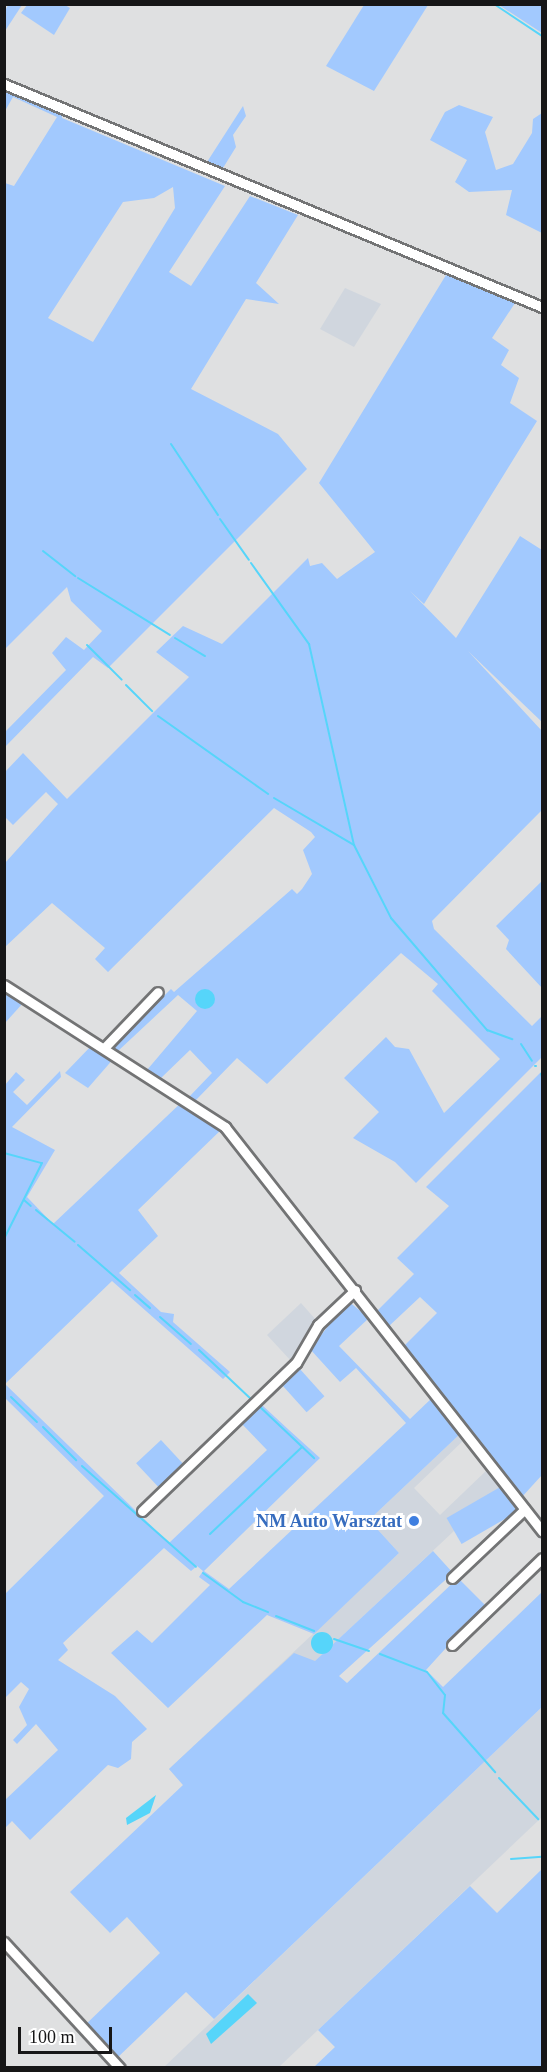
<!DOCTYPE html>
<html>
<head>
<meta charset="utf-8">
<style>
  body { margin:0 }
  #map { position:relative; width:547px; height:2072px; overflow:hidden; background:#dfe0e1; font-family:"Times New Roman",serif }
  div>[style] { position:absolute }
  .built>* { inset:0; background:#d0d6de }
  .green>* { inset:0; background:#a2c9fe; transform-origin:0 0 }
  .water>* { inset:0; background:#56d5fa }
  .round { border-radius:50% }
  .stream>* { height:2px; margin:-1px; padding:0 1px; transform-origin:1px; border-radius:1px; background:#56d5fa }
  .roads { filter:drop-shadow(2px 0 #737475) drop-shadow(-2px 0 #737475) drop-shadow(0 2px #737475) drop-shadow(0 -2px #737475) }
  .minor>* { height:9px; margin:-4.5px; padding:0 4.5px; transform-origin:4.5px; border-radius:4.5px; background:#fff }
  .dots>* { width:16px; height:16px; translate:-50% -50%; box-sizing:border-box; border:3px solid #fff; border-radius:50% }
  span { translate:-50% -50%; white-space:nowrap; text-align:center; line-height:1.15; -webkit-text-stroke:6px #fff; paint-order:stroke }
  .shop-label { font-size:18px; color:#366cbe; font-weight:700 }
  .right { translate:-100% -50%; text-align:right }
  .frame { position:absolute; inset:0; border:6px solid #161617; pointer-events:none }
  .scale { position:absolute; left:18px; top:2027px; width:94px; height:27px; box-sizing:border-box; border:3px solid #161617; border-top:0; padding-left:8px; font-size:18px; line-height:21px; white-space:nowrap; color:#161617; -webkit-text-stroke:4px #fff; paint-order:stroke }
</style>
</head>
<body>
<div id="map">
  <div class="built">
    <div style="clip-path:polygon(345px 288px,381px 304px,354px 347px,320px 329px)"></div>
    <div style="clip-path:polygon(301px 1303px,316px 1320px,292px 1362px,267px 1335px)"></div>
    <div style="clip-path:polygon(461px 1433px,465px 1439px,414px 1488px,440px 1515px,488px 1469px,502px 1486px,183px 1785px,169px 1769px,399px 1553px,369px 1520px)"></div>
    <div style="clip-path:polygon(542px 1707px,542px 1817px,279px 2067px,163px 2068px)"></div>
  </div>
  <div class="green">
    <div style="clip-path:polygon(8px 5px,22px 5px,5px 31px,5px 11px)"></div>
    <div style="clip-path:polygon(27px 5px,65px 5px,70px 8px,54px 35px,21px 13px)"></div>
    <div style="clip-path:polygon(364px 5px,428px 5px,374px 91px,326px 66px)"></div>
    <div style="clip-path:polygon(499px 5px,542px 5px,542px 33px)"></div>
    <div style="clip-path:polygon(evenodd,5px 86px,62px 113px,62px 118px,225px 186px,169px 272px,191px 286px,250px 196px,298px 215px,256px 283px,279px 304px,246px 299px,191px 389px,278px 434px,307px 469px,108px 668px,93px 657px,5px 747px,5px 732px,66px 670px,52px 653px,66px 637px,84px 650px,102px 631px,71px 601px,67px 587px,5px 649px,5px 183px,14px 186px,57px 117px,13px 97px,5px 111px,5px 86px,173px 187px,175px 208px,93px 342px,48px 318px,123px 202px,154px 198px,173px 187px)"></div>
    <div style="clip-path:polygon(459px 105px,493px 117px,485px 132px,496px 170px,513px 164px,532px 133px,533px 119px,542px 113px,542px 233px,506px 215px,512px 190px,469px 192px,455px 182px,467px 160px,430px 140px,445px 112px)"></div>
    <div style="clip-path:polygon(243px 106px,246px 116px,233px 135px,236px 147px,223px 168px,207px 162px)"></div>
    <div style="clip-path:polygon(446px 275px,515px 303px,492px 338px,509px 350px,501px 365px,519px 378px,510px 403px,537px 421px,424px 604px,410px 591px,456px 638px,520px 536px,542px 550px,542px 722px,468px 651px,542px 731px,542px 810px,432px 921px,434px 929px,532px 1026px,542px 1016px,542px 1057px,416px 1183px,395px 1162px,353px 1138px,379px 1112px,344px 1078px,386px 1037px,395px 1047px,409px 1049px,444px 1113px,500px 1059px,432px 991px,438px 984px,401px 953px,267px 1084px,237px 1058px,195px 1101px,189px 1097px,212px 1073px,190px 1050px,161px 1078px,147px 1070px,197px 1011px,178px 995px,118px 1051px,112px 1047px,171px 989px,174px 992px,292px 889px,297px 894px,302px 889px,312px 874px,303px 850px,315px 837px,311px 832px,274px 808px,108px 972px,95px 959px,105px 948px,52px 903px,5px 947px,5px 863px,58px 804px,46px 792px,13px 825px,5px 817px,5px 772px,23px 753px,67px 799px,189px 677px,156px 652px,183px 626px,222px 644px,308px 558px,310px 566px,322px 563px,337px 579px,375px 552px,319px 483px)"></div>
    <div style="clip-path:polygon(542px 881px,542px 988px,506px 949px,509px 940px,496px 926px)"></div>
    <div style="clip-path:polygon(4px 988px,23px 1003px,5px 1023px,4px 1023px)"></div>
    <div style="clip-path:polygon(94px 1043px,115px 1057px,88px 1088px,65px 1073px)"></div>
    <div style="clip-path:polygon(60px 1071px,61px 1077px,12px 1127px,55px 1150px,27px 1197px,53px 1224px,184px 1100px,223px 1128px,138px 1210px,158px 1236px,119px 1273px,161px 1312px,174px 1314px,173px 1322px,230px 1372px,223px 1379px,112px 1281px,5px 1384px,5px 1085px,16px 1072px,25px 1080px,13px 1092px,27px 1105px)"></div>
    <div style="clip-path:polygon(542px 1071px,542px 1475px,521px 1498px,403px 1347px,437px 1313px,420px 1297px,388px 1327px,375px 1313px,414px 1274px,397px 1258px,449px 1206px,426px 1187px)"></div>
    <div style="clip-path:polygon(348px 1301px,369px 1318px,339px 1346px,410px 1419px,433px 1397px,461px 1433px,369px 1520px,399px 1553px,314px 1634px,267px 1615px,168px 1708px,111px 1653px,137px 1630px,152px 1643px,210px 1585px,199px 1577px,203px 1571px,197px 1566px,191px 1571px,164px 1548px,63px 1643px,68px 1650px,58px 1660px,115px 1696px,147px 1729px,132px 1742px,131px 1759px,118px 1768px,108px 1765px,30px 1840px,12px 1821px,5px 1828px,5px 1800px,58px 1750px,36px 1724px,17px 1744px,13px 1740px,27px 1725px,19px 1707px,29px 1689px,21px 1682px,5px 1698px,5px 1594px,104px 1496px,5px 1398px,5px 1384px,169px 1543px,267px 1450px,241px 1423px,262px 1405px,289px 1430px,320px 1458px,204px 1571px,229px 1589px,406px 1423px,356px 1368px,340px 1382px,310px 1349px)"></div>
    <div style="left:299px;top:1368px;width:38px;height:24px;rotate:48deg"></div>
    <div style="left:161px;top:1440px;width:33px;height:34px;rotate:47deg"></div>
    <div style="left:502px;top:1486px;width:30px;height:64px;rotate:60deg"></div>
    <div style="clip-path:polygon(433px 1551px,453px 1573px,339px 1676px,347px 1683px,458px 1578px,485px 1605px,426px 1670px,443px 1687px,542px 1592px,542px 1707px,214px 2019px,186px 1992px,116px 2059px,83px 2027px,160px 1953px,127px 1917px,110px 1933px,70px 1892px,183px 1785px,169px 1769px,199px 1741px,294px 1653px,315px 1661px)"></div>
    <div style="clip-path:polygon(542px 1869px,542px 2067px,314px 2067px,335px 2047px,318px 2030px,470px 1886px,497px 1913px)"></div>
  </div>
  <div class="water">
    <div class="round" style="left:195px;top:989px;width:20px;height:20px"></div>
    <div class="round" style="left:311px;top:1632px;width:22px;height:22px"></div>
    <div style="clip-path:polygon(156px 1795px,150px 1813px,127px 1825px,126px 1818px)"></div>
    <div style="clip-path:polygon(248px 1994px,257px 2003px,211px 2044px,206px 2034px)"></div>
  </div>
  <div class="stream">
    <div style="left:494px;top:4px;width:58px;rotate:33.7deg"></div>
    <div style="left:171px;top:444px;width:85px;rotate:56.5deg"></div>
    <div style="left:220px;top:519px;width:50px;rotate:54.7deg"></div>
    <div style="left:43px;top:551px;width:41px;rotate:38deg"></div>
    <div style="left:251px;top:563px;width:100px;rotate:54.4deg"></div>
    <div style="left:309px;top:644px;width:206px;rotate:77.4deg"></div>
    <div style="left:354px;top:845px;width:82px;rotate:63.1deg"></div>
    <div style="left:391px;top:918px;width:148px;rotate:49.4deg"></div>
    <div style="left:487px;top:1030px;width:27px;rotate:20deg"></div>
    <div style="left:78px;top:578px;width:108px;rotate:31.8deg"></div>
    <div style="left:175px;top:638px;width:35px;rotate:31deg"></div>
    <div style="left:87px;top:645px;width:49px;rotate:45deg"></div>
    <div style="left:126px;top:685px;width:37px;rotate:45deg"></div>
    <div style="left:158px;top:716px;width:135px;rotate:35.3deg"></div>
    <div style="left:274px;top:798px;width:93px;rotate:30.4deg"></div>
    <div style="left:521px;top:1044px;width:20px;rotate:57deg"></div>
    <div style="left:535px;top:1066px;width:1px"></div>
    <div style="left:541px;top:1074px;width:3px;rotate:72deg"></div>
    <div style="left:4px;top:1153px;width:39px;rotate:15deg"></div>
    <div style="left:42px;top:1163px;width:85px;rotate:116.6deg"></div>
    <div style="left:24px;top:1200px;width:9px;rotate:41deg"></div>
    <div style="left:36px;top:1210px;width:50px;rotate:39.4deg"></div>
    <div style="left:78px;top:1245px;width:69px;rotate:40.9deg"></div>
    <div style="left:135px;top:1295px;width:20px;rotate:41deg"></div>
    <div style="left:160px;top:1317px;width:41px;rotate:41.1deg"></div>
    <div style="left:199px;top:1350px;width:71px;rotate:43.3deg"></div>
    <div style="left:11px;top:1397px;width:36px;rotate:44deg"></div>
    <div style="left:259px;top:1406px;width:76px;rotate:43.4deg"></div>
    <div style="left:43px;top:1427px;width:47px;rotate:45deg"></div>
    <div style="left:82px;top:1466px;width:152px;rotate:41.5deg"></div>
    <div style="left:210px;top:1534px;width:127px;rotate:-43.4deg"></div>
    <div style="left:203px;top:1573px;width:49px;rotate:35.9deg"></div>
    <div style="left:243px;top:1602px;width:27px;rotate:22deg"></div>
    <div style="left:276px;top:1616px;width:41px;rotate:21.5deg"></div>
    <div style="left:334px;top:1639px;width:37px;rotate:19deg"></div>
    <div style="left:380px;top:1654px;width:50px;rotate:21deg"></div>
    <div style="left:427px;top:1672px;width:29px;rotate:52deg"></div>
    <div style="left:445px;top:1695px;width:18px;rotate:96deg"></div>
    <div style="left:443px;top:1713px;width:79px;rotate:48.6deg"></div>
    <div style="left:499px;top:1778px;width:57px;rotate:46.4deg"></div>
    <div style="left:511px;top:1859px;width:31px;rotate:-4deg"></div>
  </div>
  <div class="roads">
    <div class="minor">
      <div style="left:4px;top:84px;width:582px;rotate:22.51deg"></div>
      <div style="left:4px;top:985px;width:263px;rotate:32.7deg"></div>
      <div style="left:225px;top:1127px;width:514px;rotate:51.88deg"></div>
      <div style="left:105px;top:1047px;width:76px;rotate:-46.1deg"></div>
      <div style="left:142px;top:1511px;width:214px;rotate:-43.9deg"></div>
      <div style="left:296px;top:1363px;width:44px;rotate:-59.9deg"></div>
      <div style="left:318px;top:1325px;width:51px;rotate:-43.4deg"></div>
      <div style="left:452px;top:1578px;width:100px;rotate:-43.4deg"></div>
      <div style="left:452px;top:1645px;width:125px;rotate:-44deg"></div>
      <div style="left:4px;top:1942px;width:171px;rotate:47.4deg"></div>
    </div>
  </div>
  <div class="dots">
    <div style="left:414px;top:1521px;background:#3f7fe0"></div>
  </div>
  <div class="shop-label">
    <span class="right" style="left:402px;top:1521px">NM Auto Warsztat</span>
  </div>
  <div class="frame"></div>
  <div class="scale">100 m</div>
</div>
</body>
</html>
